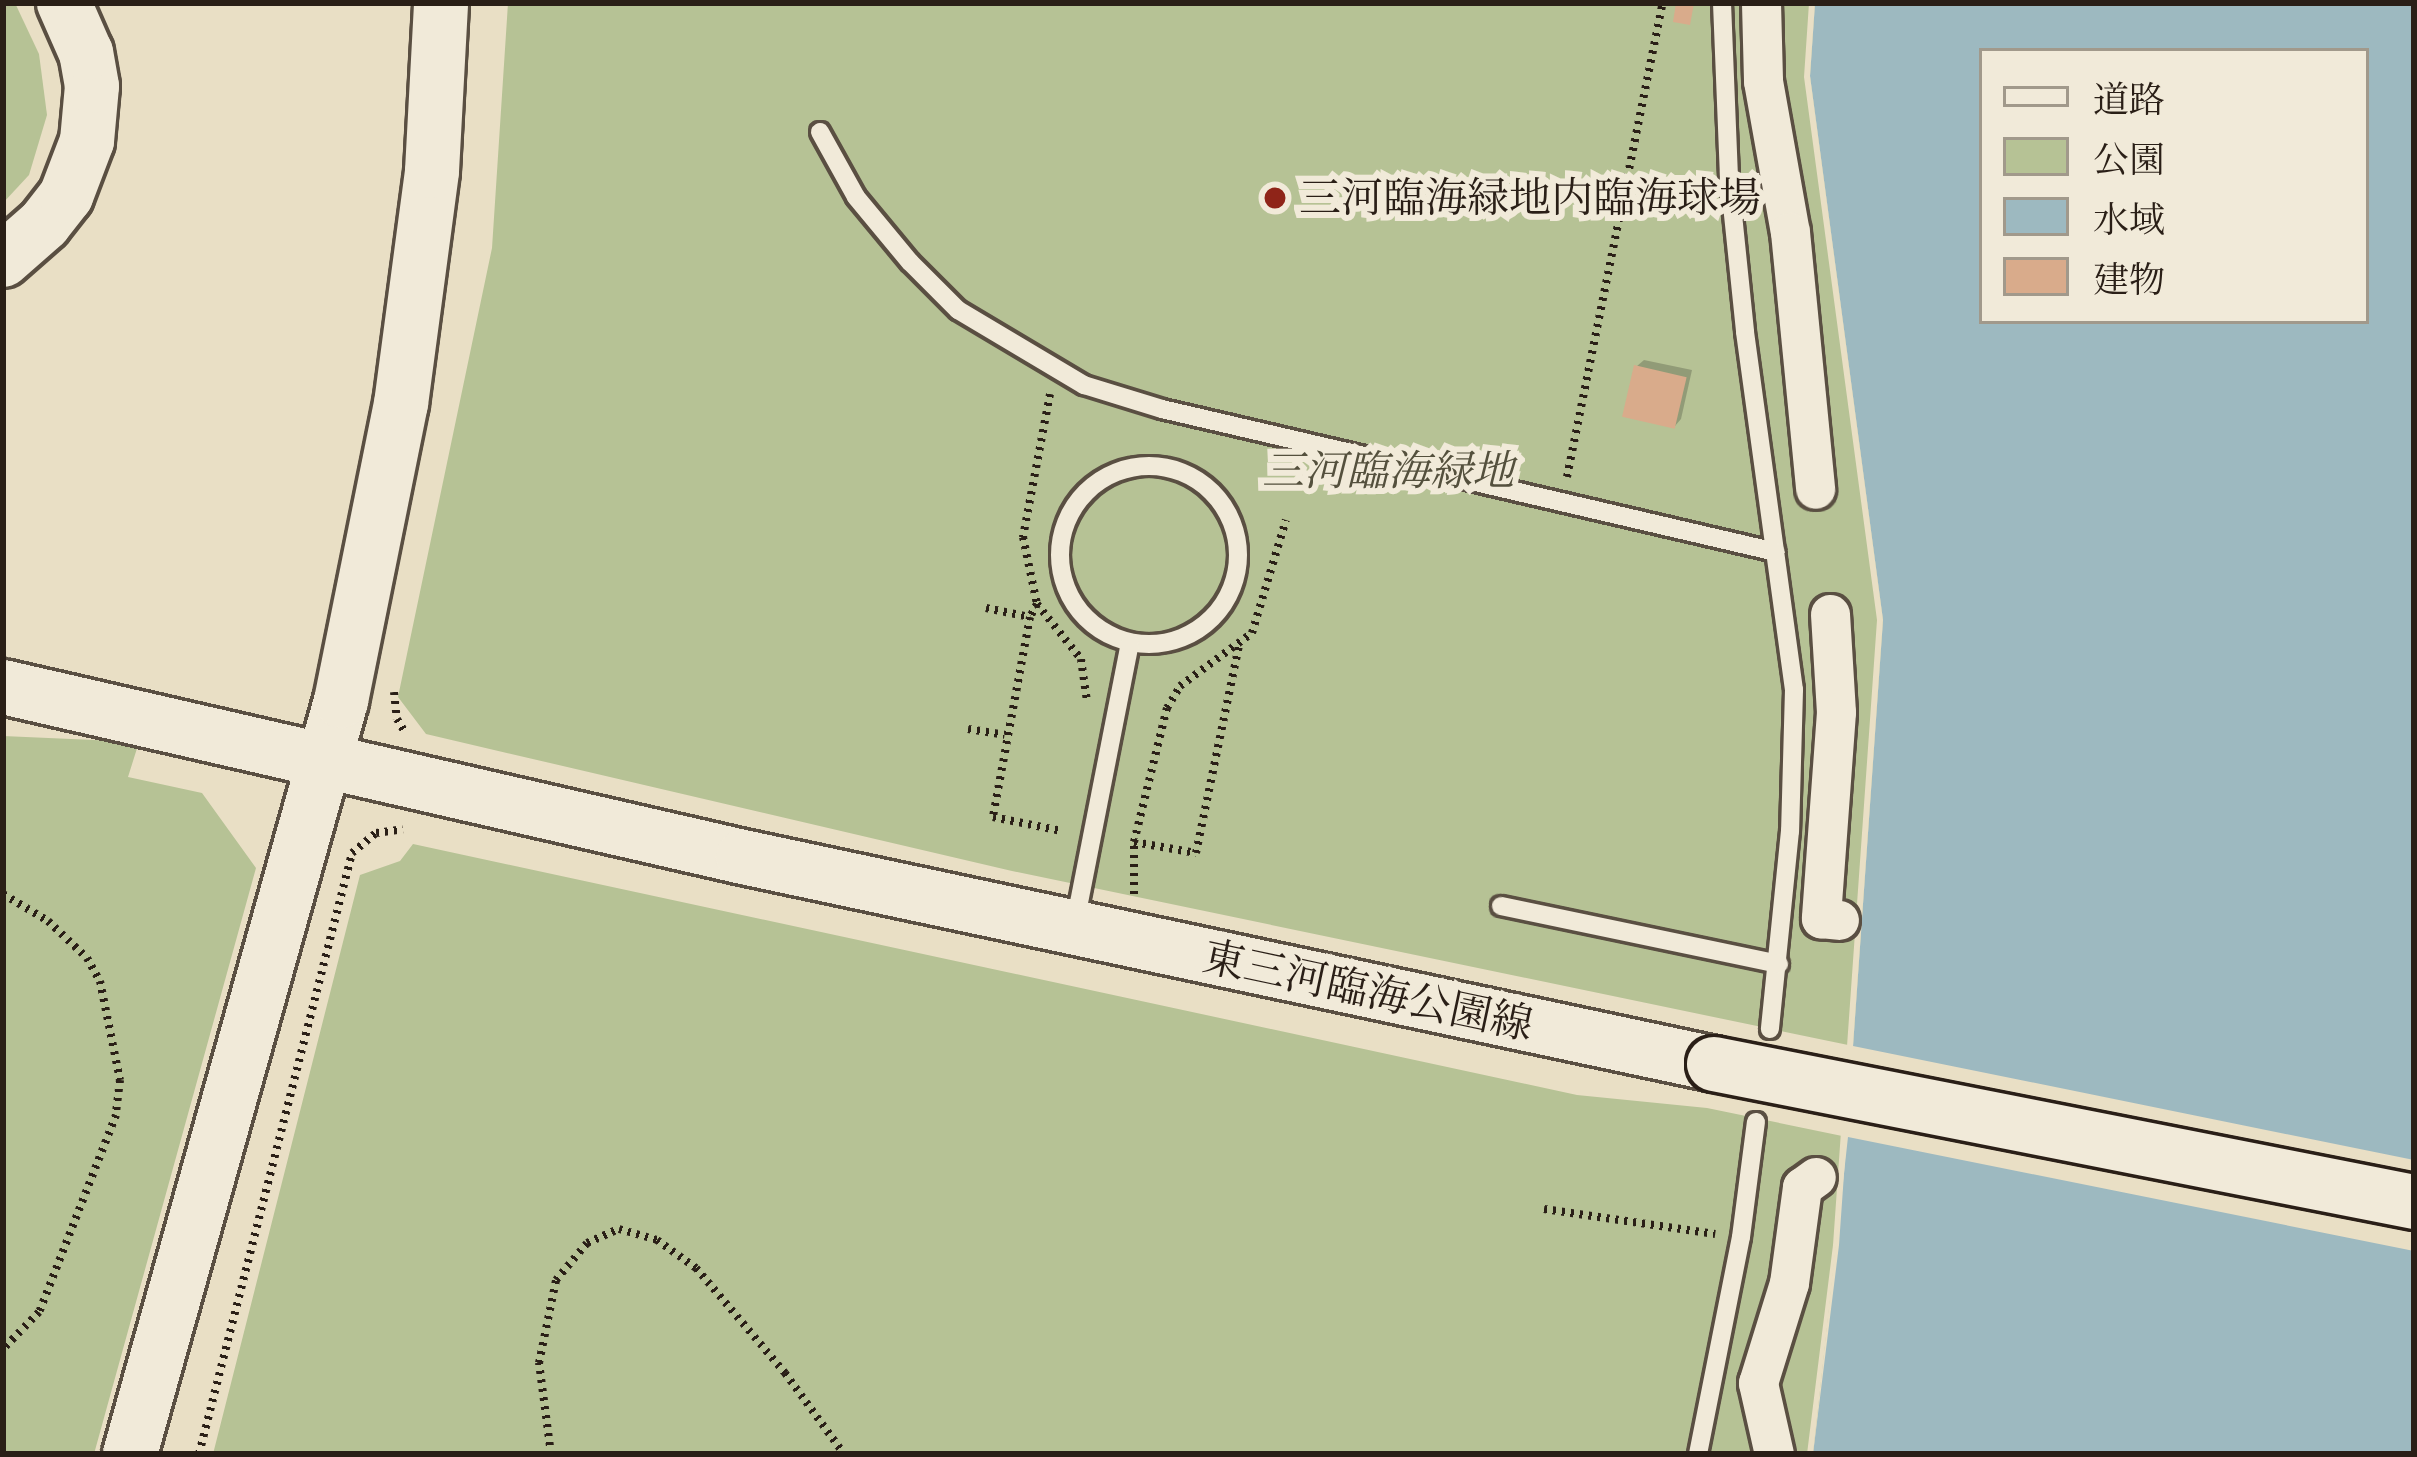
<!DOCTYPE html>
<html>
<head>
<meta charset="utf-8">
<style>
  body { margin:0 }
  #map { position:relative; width:2417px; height:1457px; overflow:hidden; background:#e9dfc5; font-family:"IM FELL Great Primer","Noto Serif JP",serif }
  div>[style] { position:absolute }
  .green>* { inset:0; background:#b6c295 }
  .water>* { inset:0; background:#9db9c0 }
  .pier>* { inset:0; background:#e9dfc5 }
  .shadow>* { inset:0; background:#0003 }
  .building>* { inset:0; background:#d9ab8b; transform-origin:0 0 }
  .path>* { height:8px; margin-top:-4px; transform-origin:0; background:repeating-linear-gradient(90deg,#2a1f17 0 3px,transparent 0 9px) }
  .roads { filter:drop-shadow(3px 0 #5a4f42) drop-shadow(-3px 0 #5a4f42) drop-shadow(0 3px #5a4f42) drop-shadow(0 -3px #5a4f42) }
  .lane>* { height:18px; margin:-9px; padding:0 9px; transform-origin:9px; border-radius:9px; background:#f1ead9 }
  .lane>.ring { margin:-9px; padding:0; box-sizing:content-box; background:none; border:18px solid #f1ead9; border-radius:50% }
  .street>* { height:39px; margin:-19.5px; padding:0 19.5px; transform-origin:19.5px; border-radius:19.5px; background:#f1ead9 }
  .secondary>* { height:54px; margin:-27px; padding:0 27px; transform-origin:27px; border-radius:27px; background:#f1ead9 }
  .bridges { filter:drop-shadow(3px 0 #2a1f17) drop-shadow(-3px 0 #2a1f17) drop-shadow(0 3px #2a1f17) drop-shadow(0 -3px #2a1f17) }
  .secondary-bridge>* { height:54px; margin:-27px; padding:0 27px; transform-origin:27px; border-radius:27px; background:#f1ead9 }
  .dots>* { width:33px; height:33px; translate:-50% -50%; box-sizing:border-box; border:6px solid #f1ead9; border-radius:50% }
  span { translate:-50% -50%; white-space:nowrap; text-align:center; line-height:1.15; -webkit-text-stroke:12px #f1ead9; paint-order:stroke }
  .poi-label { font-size:42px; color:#2a1f17 }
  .left { translate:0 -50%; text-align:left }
  .park-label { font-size:42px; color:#54503d; font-style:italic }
  .street-label { font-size:42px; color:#2a1f17 }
  .frame { position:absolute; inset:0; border:6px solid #2a1f17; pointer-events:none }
  .legend { position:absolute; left:1979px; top:48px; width:390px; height:276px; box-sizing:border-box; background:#f1ead9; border:3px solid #a1998b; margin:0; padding:15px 21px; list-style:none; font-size:36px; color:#2a1f17 }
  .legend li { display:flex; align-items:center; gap:24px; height:60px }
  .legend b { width:60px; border:3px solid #a1998b }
</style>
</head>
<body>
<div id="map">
  <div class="green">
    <div style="clip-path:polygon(3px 3px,15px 3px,39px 54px,47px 115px,29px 175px,3px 203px)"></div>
    <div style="clip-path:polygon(508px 3px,1815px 3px,1810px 76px,1883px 620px,1853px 1046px,1012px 871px,426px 734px,398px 697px,492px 248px)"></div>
    <div style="clip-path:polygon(3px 736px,139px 742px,128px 777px,202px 793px,256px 868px,94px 1454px,3px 1454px)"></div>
    <div style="clip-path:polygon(413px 844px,1577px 1095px,1707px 1108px,1847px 1137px,1813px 1454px,213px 1454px,360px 875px,400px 861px)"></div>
  </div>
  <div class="water">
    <div style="clip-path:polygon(evenodd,1815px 3px,2414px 3px,2414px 1454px,1813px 1454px,1839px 1245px,1883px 620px,1810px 76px,1815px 3px,1982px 51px,2366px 51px,2366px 321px,1982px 321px,1982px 51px)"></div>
  </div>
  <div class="pier">
    <div style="clip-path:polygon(1809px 3px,1815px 3px,1810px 76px,1883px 620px,1853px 1046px,2414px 1160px,2414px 1251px,1848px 1137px,1813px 1454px,1807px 1454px,1833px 1245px,1877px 620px,1804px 77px)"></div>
  </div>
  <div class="shadow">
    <div style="clip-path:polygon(1644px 360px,1692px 370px,1681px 419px,1675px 426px,1637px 366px)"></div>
  </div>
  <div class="building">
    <div style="clip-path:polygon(1676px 3px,1694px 3px,1690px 25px,1673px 22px)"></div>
    <div style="left:1634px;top:365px;width:54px;height:53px;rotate:13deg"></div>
  </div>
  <div class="path">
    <div style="left:1050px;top:394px;width:146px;rotate:100.7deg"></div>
    <div style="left:1023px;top:537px;width:68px;rotate:78.2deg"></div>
    <div style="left:1037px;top:604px;width:70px;rotate:51.3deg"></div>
    <div style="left:1081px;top:659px;width:42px;rotate:81.9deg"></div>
    <div style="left:1567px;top:477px;width:484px;rotate:-78.6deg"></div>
    <div style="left:1037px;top:604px;width:15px;rotate:118deg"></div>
    <div style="left:1030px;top:617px;width:203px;rotate:100.5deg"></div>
    <div style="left:993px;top:817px;width:70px;rotate:11.5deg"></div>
    <div style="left:986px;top:608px;width:45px;rotate:11.6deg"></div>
    <div style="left:394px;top:692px;width:27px;rotate:84deg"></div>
    <div style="left:397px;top:719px;width:17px;rotate:59deg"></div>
    <div style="left:968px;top:729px;width:37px;rotate:9deg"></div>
    <div style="left:1134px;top:842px;width:63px;rotate:10.1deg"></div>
    <div style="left:1196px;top:853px;width:211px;rotate:-78.3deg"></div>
    <div style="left:3px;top:894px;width:52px;rotate:31deg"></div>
    <div style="left:48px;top:921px;width:54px;rotate:43.5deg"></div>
    <div style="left:87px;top:958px;width:26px;rotate:61deg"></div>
    <div style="left:100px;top:981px;width:101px;rotate:78.6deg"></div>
    <div style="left:120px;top:1080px;width:35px;rotate:97deg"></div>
    <div style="left:116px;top:1115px;width:212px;rotate:111.3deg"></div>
    <div style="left:39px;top:1312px;width:52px;rotate:134.2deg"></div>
    <div style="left:1134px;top:894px;width:52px;rotate:-90deg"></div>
    <div style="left:1134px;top:842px;width:138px;rotate:-76.2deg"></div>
    <div style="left:1167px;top:708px;width:26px;rotate:-59deg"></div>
    <div style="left:1180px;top:686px;width:89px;rotate:-36.4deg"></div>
    <div style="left:1252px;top:633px;width:118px;rotate:-73.3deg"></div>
    <div style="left:1544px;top:1209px;width:173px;rotate:8.3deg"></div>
    <div style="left:199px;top:1454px;width:620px;rotate:-75.72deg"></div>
    <div style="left:352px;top:853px;width:31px;rotate:-40deg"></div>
    <div style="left:376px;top:833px;width:27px;rotate:-8deg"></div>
    <div style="left:551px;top:1454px;width:92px;rotate:-97.5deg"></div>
    <div style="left:539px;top:1363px;width:85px;rotate:-78.4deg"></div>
    <div style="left:556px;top:1280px;width:48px;rotate:-50deg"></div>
    <div style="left:587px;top:1243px;width:35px;rotate:-24deg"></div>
    <div style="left:619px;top:1229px;width:40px;rotate:16deg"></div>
    <div style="left:657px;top:1240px;width:48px;rotate:35.7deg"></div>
    <div style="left:696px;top:1268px;width:138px;rotate:49.7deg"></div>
    <div style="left:785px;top:1373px;width:100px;rotate:53.9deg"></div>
  </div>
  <div class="roads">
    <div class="lane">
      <div style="left:1722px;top:3px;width:173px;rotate:87.7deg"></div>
      <div style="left:1729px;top:176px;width:157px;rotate:84.1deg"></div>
      <div style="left:1745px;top:332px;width:361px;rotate:82.2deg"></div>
      <div style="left:1794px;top:690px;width:141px;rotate:91.6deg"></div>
      <div style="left:1790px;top:831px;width:199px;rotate:95.8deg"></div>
      <div style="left:820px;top:132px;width:74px;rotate:61deg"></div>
      <div style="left:856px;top:197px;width:85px;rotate:50.3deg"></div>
      <div style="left:910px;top:262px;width:68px;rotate:45deg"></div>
      <div style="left:958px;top:310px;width:147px;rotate:30.8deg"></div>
      <div style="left:1084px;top:385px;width:82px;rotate:17.1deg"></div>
      <div style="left:1162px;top:409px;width:630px;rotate:13.11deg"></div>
      <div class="ring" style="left:1060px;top:466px;width:160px;height:160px"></div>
      <div style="left:1501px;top:906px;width:284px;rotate:11.8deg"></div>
      <div style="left:1075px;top:923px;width:285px;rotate:-78.9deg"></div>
      <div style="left:1698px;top:1454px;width:221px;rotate:-78.8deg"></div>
      <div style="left:1741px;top:1237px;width:116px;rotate:-82.6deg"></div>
    </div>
    <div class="street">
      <div style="left:1761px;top:3px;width:78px;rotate:88.5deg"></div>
      <div style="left:1763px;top:81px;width:153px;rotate:79.9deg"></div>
      <div style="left:1790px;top:232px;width:258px;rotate:84.4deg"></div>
      <div style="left:1830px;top:614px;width:98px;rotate:86.5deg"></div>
      <div style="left:1836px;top:712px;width:207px;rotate:94.2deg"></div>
      <div style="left:1821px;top:918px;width:18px;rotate:6deg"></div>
      <div style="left:1774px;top:1454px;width:73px;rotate:-102.7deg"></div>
      <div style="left:1758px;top:1383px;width:105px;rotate:-72.8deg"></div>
      <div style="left:1789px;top:1283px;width:97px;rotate:-82.3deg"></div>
      <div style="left:1802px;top:1187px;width:17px;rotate:-36deg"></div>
    </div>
    <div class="secondary">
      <div style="left:3px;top:260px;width:55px;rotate:-41.3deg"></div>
      <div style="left:44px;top:224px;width:36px;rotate:-52deg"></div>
      <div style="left:66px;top:196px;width:59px;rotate:-69.1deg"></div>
      <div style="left:87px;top:141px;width:55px;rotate:-84.8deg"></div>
      <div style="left:92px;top:86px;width:34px;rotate:-100deg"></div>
      <div style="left:86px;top:53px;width:55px;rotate:-113.7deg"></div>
      <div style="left:3px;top:687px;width:759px;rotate:12.94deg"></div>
      <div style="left:743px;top:857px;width:993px;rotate:12.03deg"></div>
      <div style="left:130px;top:1454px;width:782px;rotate:-74.35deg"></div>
      <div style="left:341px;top:701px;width:303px;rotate:-78.6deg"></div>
      <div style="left:401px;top:404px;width:235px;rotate:-82.4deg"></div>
      <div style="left:432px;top:171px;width:168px;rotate:-86.9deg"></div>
    </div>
  </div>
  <div class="bridges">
    <div class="secondary-bridge">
      <div style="left:1714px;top:1064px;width:713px;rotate:11.15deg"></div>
    </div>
  </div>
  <div class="dots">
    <div style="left:1275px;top:198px;background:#8f2418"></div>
  </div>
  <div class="poi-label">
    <span class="left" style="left:1299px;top:198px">三河臨海緑地内臨海球場</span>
  </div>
  <div class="park-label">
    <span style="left:1388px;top:471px">三河臨海緑地</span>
  </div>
  <div class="street-label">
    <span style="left:1368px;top:991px;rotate:12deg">東三河臨海公園線</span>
  </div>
  <div class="frame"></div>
  <ul class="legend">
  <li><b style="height:15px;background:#f1ead9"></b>道路</li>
  <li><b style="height:33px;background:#b6c295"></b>公園</li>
  <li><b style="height:33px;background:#9db9c0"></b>水域</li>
  <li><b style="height:33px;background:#d9ab8b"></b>建物</li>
  </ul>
</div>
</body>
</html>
